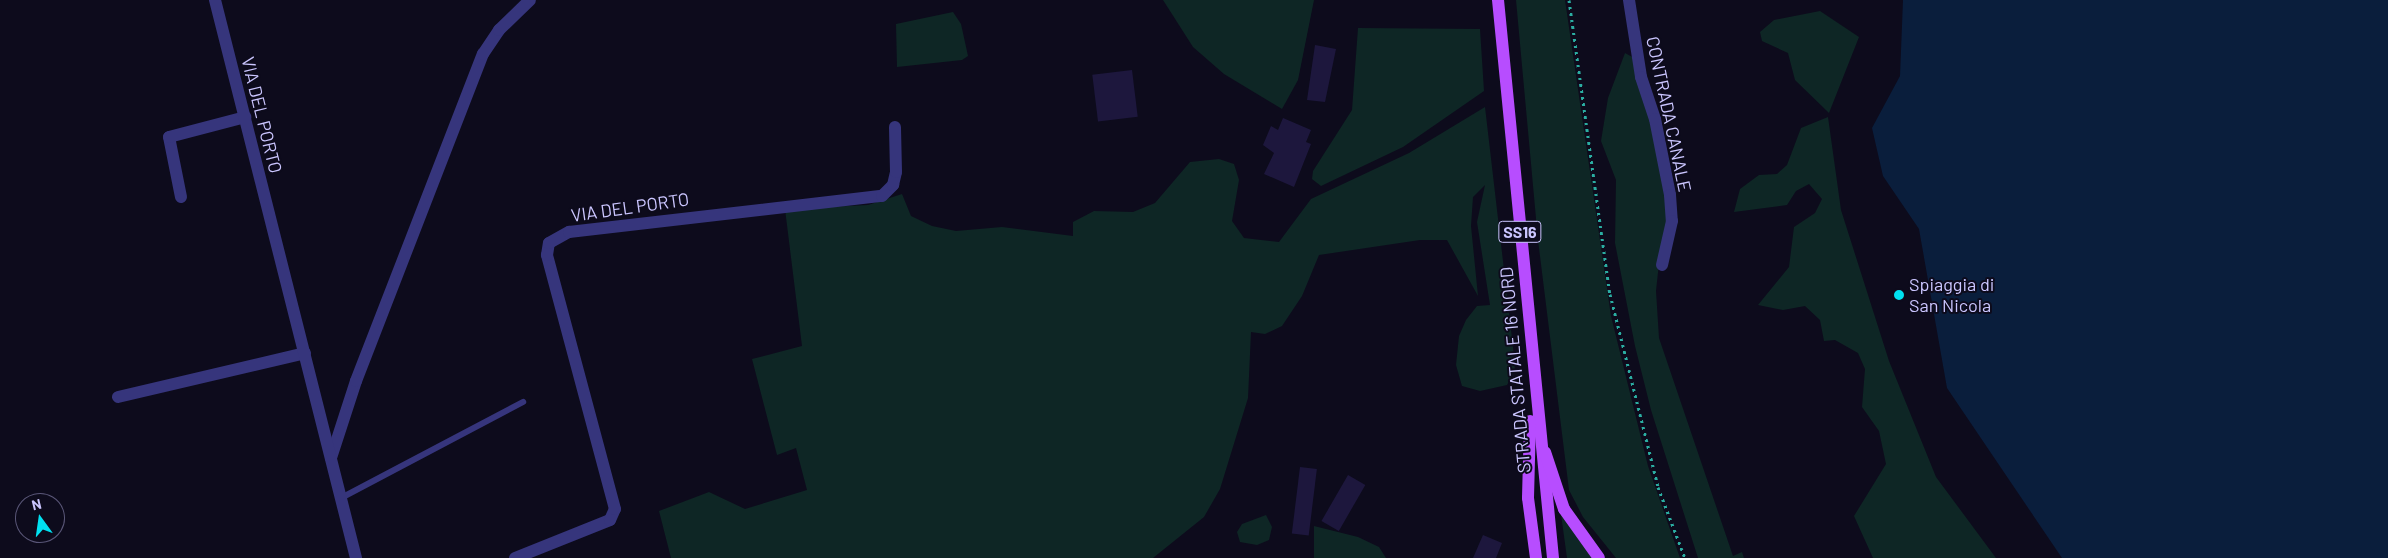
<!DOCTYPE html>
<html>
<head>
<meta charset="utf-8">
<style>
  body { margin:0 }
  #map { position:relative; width:2388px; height:558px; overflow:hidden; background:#0d0b1c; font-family:Barlow,sans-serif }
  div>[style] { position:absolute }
  .green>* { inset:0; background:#0e2625 }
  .water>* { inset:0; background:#0a1e3c }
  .building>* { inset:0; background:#1d173d; transform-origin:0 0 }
  .path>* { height:3px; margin-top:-1.5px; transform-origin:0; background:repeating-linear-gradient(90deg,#2baea2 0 2.5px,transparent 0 6.5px) }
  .service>* { height:6px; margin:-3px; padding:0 3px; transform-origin:3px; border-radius:3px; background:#36357c }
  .minor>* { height:12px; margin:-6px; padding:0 6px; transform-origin:6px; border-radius:6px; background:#36357c }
  .tertiary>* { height:12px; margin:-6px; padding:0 6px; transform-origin:6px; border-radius:6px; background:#36357c }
  .primary>* { height:12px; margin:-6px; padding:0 6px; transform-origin:6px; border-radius:6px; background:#b74dff }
  .dots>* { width:14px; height:14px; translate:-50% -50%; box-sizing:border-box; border:2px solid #0d0b1c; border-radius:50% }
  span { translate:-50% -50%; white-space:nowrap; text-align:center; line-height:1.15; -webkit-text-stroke:4px #0d0b1c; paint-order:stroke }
  .shield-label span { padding:1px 4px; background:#0d0b1c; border:1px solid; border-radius:4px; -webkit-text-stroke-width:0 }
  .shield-label { font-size:16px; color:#cbc6ff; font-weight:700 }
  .street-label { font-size:18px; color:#cbc6ff }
  .poi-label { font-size:18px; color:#cbc6ff }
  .left { translate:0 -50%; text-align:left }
  .north { position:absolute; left:15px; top:493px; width:50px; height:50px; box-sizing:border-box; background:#0d0b1c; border:1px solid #595677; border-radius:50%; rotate:346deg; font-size:14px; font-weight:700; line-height:20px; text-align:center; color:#cbc6ff }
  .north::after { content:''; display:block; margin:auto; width:18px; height:22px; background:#00e1f1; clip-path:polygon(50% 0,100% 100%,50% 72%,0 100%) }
</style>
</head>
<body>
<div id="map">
  <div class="green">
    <div style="clip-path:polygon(1163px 0,1314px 0,1298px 80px,1282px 109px,1224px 74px,1193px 47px)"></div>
    <div style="clip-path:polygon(1516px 0,1565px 0,1611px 316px,1648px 466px,1680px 558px,1616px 558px,1583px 517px,1569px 490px,1538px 240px)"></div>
    <div style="clip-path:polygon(1820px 11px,1859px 37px,1829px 113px,1795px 80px,1788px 53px,1762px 41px,1760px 32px,1774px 20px)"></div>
    <div style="clip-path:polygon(953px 12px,961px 24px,968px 56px,962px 60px,897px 67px,896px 24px)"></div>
    <div style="clip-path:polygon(1358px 28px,1480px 29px,1484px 91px,1403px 147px,1321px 186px,1312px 179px,1313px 171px,1352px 110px)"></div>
    <div style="clip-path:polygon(1625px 53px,1634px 58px,1651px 115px,1671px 219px,1660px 254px,1656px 291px,1659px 338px,1733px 556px,1742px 552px,1744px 558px,1698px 558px,1651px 410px,1635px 346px,1615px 243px,1616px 180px,1601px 141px,1608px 98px)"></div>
    <div style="clip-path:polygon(1485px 107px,1513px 347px,1515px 370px,1507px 385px,1480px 391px,1462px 386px,1456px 365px,1459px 336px,1466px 320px,1477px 306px,1490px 305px,1477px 222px,1485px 185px,1473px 197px,1471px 226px,1478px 296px,1447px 240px,1420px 240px,1319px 255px,1302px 296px,1282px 326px,1265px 334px,1251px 332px,1248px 398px,1220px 489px,1204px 517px,1153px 558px,671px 558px,659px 511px,709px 492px,745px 509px,807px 490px,796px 448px,777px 455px,752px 359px,802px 346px,785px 209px,868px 205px,902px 194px,911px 216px,932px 226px,956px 231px,1002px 227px,1073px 236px,1073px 222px,1094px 211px,1133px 212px,1155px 203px,1190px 162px,1219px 159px,1234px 164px,1239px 180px,1232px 221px,1244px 238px,1279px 242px,1311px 199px,1409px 153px)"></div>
    <div style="clip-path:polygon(1828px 117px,1841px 210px,1889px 361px,1936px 477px,1996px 558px,1873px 558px,1854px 516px,1886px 464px,1879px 431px,1862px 407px,1865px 369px,1858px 353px,1835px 340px,1824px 341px,1820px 320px,1805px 306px,1783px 310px,1758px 305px,1789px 267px,1794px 227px,1815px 213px,1822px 199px,1809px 184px,1796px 191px,1787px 205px,1734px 212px,1740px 189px,1759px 175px,1777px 174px,1787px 165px,1801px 128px)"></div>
    <div style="clip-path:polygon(1560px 507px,1596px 558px,1567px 558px)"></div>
    <div style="clip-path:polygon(1266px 515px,1272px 527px,1269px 540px,1257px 545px,1240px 542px,1237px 532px,1242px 524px)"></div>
    <div style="clip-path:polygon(1314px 526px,1358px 537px,1379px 547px,1386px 558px,1314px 558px)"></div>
  </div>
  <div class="water">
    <div style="clip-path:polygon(1903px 0,2388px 0,2388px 558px,2062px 558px,1947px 388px,1919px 229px,1883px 176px,1872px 128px,1900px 76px)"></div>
  </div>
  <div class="building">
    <div style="clip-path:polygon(1315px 45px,1336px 49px,1325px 102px,1307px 100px)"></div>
    <div style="left:1132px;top:70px;width:47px;height:40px;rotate:83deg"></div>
    <div style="clip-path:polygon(1283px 118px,1311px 130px,1306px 142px,1311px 144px,1294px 187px,1264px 174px,1274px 153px,1263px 145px,1271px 126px,1278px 130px)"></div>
    <div style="left:1300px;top:467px;width:17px;height:67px;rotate:7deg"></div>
    <div style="left:1348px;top:475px;width:20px;height:53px;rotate:30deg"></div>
    <div style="clip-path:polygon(1483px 535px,1502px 543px,1496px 558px,1473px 558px)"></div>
  </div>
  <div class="path">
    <div style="left:1569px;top:0;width:297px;rotate:82.1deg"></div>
    <div style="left:1610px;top:294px;width:199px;rotate:76deg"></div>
    <div style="left:1658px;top:487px;width:76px;rotate:69.2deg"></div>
  </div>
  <div class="service">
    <div style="left:341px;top:498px;width:206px;rotate:-27.8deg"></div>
  </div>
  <div class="minor">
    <div style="left:1629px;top:0;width:78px;rotate:81.1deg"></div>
    <div style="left:1641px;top:77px;width:44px;rotate:71.6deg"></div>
    <div style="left:1655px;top:119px;width:77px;rotate:78.8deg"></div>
    <div style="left:1670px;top:195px;width:26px;rotate:86deg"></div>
    <div style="left:1672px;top:221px;width:45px;rotate:102.8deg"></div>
    <div style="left:181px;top:197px;width:61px;rotate:-101.3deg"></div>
    <div style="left:169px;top:137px;width:79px;rotate:-14.7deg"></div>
    <div style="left:118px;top:397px;width:192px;rotate:-13.2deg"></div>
    <div style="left:331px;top:458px;width:81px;rotate:-72deg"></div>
    <div style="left:356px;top:381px;width:351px;rotate:-68.8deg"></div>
    <div style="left:483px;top:54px;width:29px;rotate:-56deg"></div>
    <div style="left:499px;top:30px;width:43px;rotate:-44.1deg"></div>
    <div style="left:515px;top:558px;width:102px;rotate:-21.8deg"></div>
    <div style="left:610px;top:520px;width:12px;rotate:-66deg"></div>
    <div style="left:615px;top:509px;width:263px;rotate:-105deg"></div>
    <div style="left:547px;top:255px;width:12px;rotate:-81deg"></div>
    <div style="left:549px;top:243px;width:23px;rotate:-29deg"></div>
    <div style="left:569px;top:232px;width:315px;rotate:-6.6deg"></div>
    <div style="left:882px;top:196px;width:16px;rotate:-45deg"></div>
    <div style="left:893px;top:185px;width:13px;rotate:-77deg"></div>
    <div style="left:896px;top:172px;width:45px;rotate:-91.3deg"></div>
  </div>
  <div class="tertiary">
    <div style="left:215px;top:0;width:576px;rotate:75.82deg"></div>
  </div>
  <div class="primary">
    <div style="left:1498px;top:0;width:561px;rotate:84.37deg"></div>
    <div style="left:1530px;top:421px;width:77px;rotate:91.5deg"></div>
    <div style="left:1528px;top:498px;width:61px;rotate:82.4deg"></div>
    <div style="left:1545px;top:452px;width:60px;rotate:71.6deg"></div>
    <div style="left:1564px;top:509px;width:60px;rotate:54.5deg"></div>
  </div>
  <div class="dots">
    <div style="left:1899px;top:295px;background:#00e1f1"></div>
  </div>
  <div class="shield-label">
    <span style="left:1520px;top:232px">SS16</span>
  </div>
  <div class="street-label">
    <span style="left:1669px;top:114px;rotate:78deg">CONTRADA CANALE</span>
    <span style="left:262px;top:115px;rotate:76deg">VIA DEL PORTO</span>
    <span style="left:630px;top:207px;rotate:-8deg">VIA DEL PORTO</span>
    <span style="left:1515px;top:370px;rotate:-95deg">STRADA STATALE 16 NORD</span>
  </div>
  <div class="poi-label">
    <span class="left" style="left:1909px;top:295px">Spiaggia di<br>San Nicola</span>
  </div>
  <div class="north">N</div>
</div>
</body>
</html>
